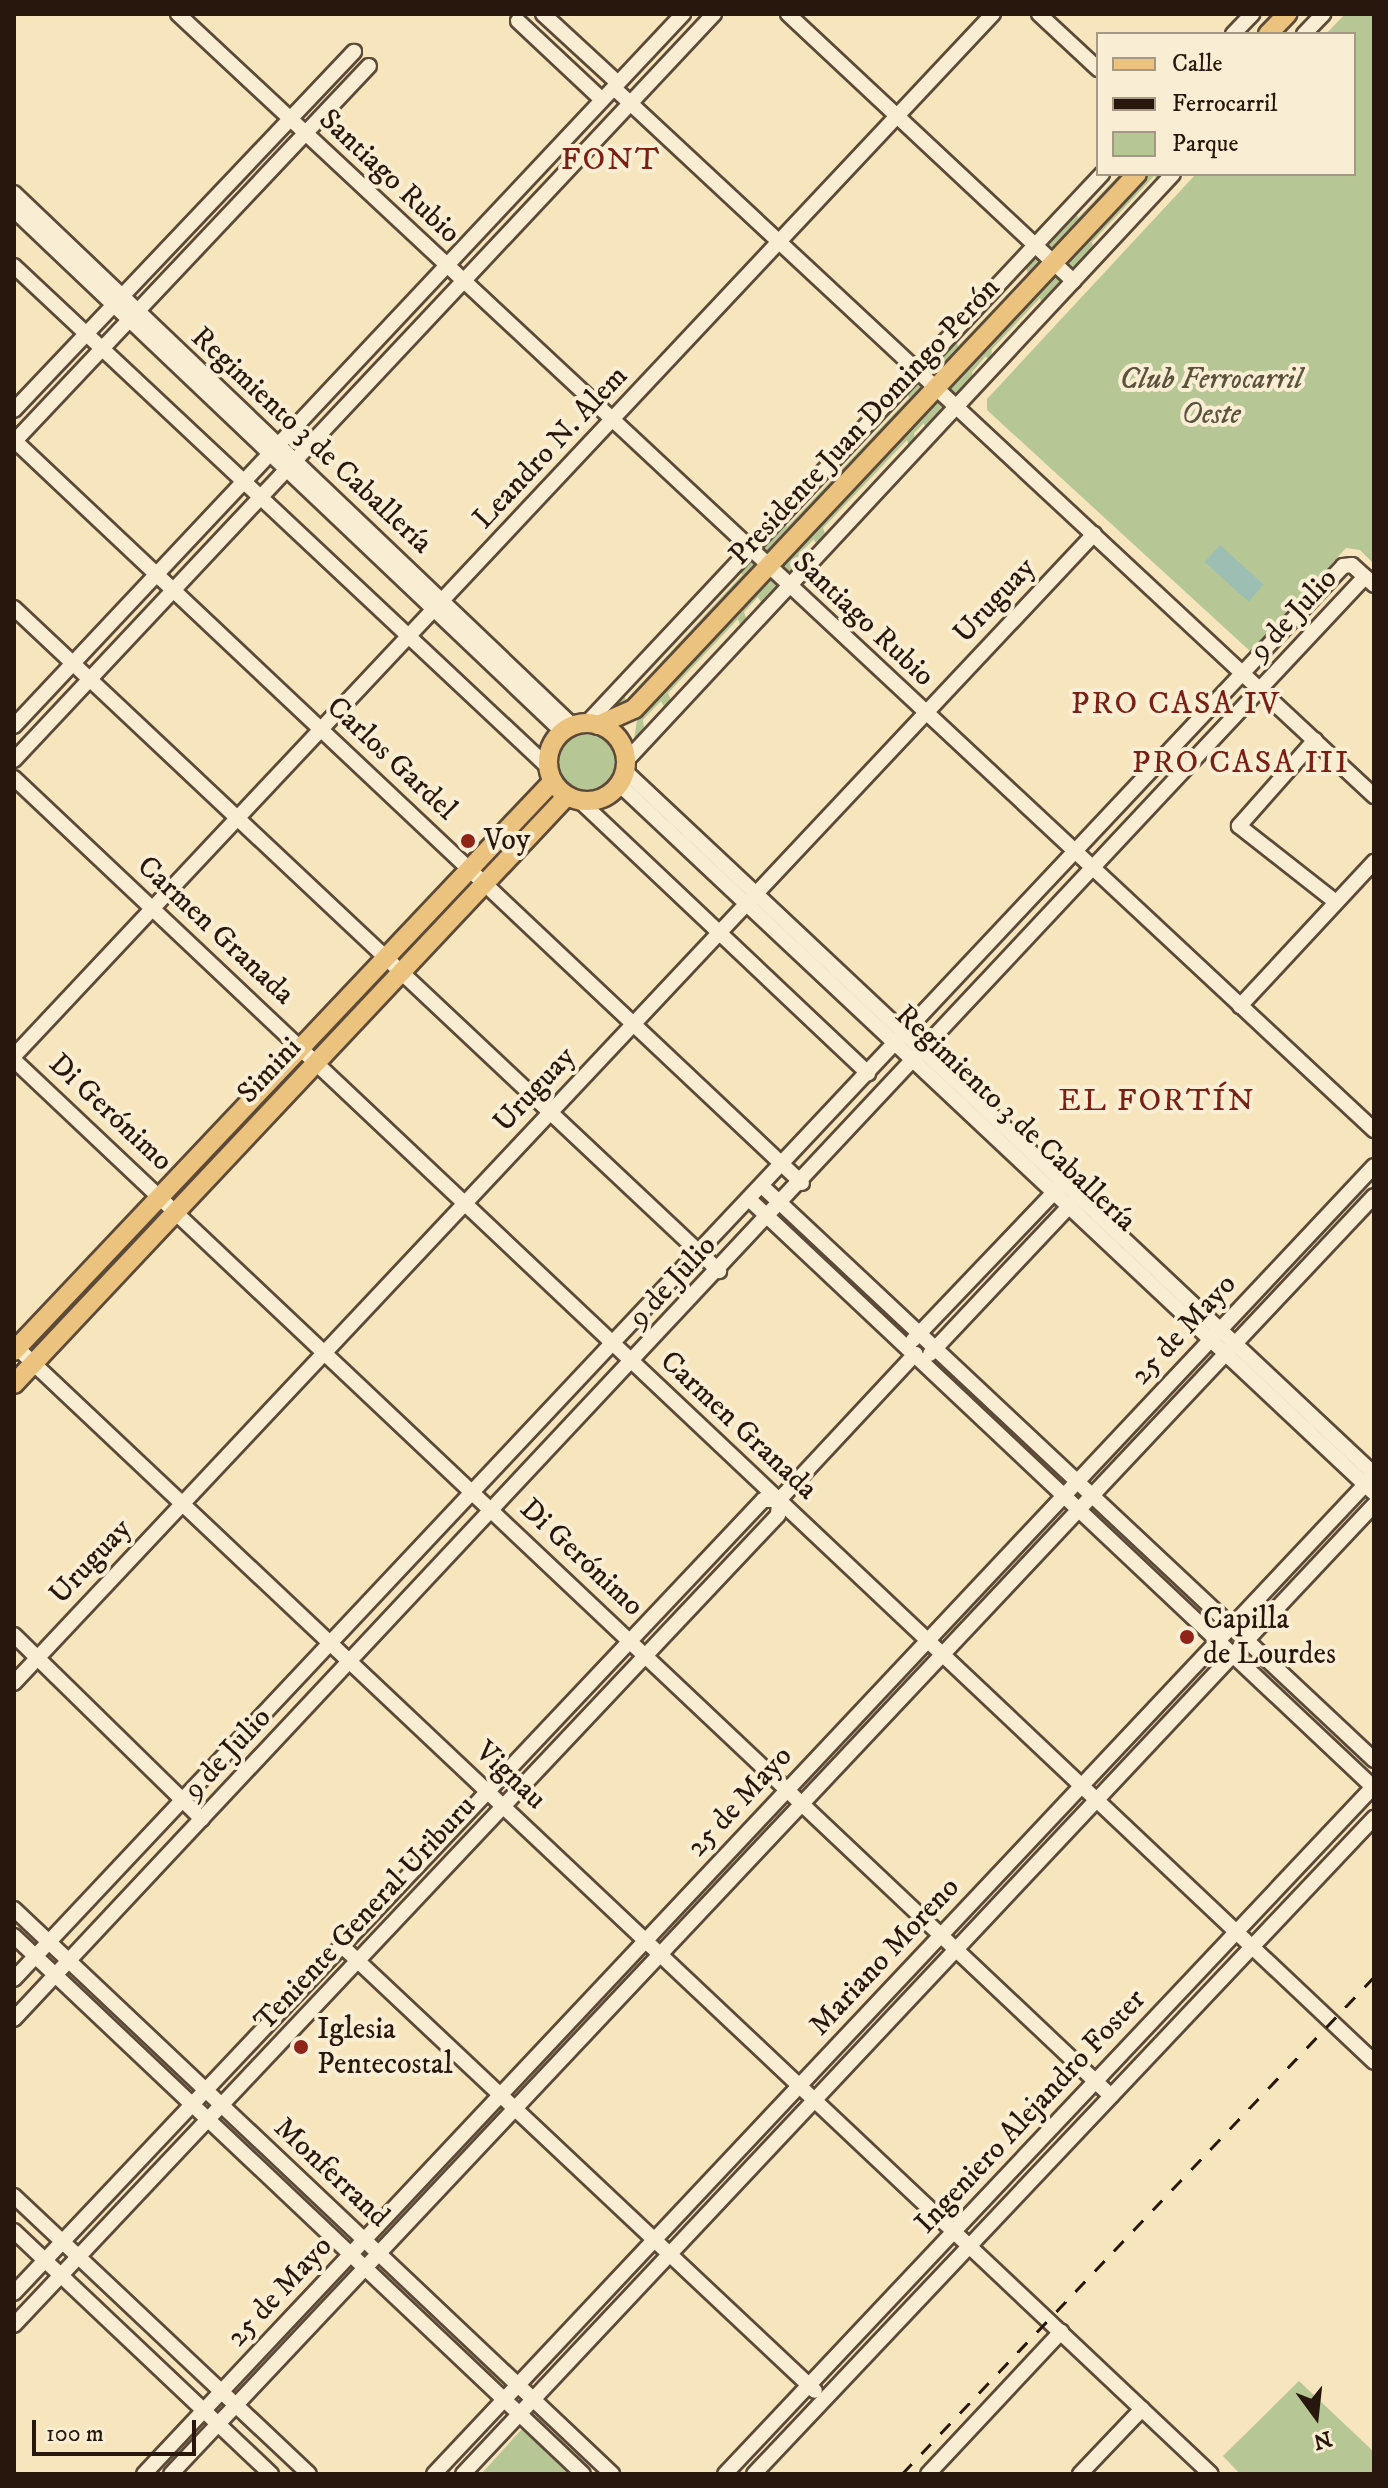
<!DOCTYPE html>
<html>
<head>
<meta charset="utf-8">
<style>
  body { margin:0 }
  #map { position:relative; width:1388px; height:2488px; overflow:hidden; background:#f6e5bd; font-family:"IM FELL DW Pica",serif }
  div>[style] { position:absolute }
  .green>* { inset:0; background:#b7c695 }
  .round { border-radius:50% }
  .water>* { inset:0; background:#9dbfb3; transform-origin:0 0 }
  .roads { filter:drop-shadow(2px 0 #5c4a38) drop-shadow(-2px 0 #5c4a38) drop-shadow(0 2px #5c4a38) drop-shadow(0 -2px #5c4a38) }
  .minor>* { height:14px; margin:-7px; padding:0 7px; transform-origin:7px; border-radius:7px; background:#f9eed4 }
  .major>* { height:18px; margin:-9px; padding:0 9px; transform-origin:9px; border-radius:9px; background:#ebc27e }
  .major>.ring { margin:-9px; padding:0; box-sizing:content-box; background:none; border:18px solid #ebc27e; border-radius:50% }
  .rail>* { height:3px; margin-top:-1.5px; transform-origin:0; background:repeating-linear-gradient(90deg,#28170c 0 14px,transparent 0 28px) }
  .dots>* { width:22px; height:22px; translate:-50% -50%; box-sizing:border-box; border:4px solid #f9eed4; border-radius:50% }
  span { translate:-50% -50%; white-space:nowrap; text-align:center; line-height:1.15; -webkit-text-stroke:8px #f9eed4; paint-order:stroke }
  .street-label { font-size:30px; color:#28170c }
  .park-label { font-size:30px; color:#5a543c; font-style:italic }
  .poi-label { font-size:30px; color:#28170c }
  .left { translate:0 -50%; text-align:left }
  .neighbourhood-label { font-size:32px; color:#7a1f14; letter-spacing:2px }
  .frame { position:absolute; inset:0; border:16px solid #28170c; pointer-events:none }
  .legend { position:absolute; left:1096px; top:32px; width:260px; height:144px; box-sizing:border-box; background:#f9eed4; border:2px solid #a59884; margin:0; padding:10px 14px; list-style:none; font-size:24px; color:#28170c }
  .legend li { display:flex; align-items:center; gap:16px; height:40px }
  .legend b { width:40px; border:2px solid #a59884 }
  .north { position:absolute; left:1276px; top:2376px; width:80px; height:80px; -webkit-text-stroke:6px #f9eed4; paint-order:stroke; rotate:165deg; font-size:22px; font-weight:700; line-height:32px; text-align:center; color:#28170c }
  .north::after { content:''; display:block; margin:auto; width:28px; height:36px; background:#28170c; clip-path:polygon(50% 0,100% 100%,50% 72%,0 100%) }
  .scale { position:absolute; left:32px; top:2420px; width:164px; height:36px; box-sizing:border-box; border:4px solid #28170c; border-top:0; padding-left:10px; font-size:24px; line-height:28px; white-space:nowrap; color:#28170c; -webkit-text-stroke:6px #f9eed4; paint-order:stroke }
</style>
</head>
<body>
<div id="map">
  <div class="green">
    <div style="clip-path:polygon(1345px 14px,1374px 14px,1374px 564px,1360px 550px,1346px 548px,1251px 652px,987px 410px,987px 399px,1196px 174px,1354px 174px,1354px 34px,1326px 34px)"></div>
    <div style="clip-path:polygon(1120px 174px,1130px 174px,631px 705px,608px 713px,608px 706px,622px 690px,626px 700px,742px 575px,739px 566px,784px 518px,787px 527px,909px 398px,906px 388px,954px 336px,958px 346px,1028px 273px,1023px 262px,1075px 207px,1078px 218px)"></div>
    <div style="clip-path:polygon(1144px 174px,1169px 174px,1157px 187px,1155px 175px,1092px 242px,1094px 254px,1043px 308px,1040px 298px,992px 349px,990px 366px,986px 356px,972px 372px,974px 383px,926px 433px,924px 423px,914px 433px,916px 444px,910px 450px,907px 440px,823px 528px,827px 539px,818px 549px,814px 539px,802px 551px,805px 563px,764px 607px,758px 597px,744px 612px,748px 624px,742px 631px,738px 619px,668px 693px,673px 705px,667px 712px,661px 701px,643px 720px,645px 735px,634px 740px,638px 713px)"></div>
    <div class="round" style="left:554px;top:729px;width:66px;height:66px"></div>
    <div style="clip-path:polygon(1299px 2381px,1374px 2452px,1372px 2474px,1240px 2474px,1223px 2456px)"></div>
    <div style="clip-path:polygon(522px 2429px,570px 2474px,481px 2474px)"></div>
  </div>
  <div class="water">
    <div style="left:1220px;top:545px;width:59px;height:23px;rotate:42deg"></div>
  </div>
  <div class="roads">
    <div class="minor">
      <div style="left:178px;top:14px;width:1636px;rotate:43.02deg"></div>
      <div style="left:543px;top:14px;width:102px;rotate:42.6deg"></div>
      <div style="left:788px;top:14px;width:391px;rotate:43.1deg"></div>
      <div style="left:1039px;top:14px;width:81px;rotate:43deg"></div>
      <div style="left:518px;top:21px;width:115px;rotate:43.2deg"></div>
      <div style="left:1233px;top:34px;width:28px;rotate:-46deg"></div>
      <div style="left:1304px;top:34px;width:28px;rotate:-46deg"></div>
      <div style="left:614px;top:88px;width:1039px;rotate:42.97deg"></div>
      <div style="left:14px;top:193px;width:772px;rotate:43.64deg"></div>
      <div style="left:14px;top:210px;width:758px;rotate:43.56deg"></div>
      <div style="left:14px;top:266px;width:732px;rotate:43.17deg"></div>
      <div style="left:14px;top:410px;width:494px;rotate:-46.5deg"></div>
      <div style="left:14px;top:440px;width:1083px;rotate:43.32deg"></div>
      <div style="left:14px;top:442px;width:517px;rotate:-46.65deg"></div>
      <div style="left:14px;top:608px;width:968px;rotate:43.24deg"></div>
      <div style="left:587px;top:723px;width:753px;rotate:-46.83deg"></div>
      <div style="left:14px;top:726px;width:977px;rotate:-46.78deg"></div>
      <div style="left:1315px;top:740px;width:115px;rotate:131.5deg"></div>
      <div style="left:1239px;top:826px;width:123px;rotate:38.1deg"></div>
      <div style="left:14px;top:760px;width:1023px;rotate:-46.82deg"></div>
      <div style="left:626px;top:761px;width:802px;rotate:-47.02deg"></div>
      <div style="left:625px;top:771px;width:1027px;rotate:43.19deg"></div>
      <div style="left:14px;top:778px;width:1870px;rotate:43.35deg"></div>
      <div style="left:619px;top:784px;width:1036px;rotate:43.2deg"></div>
      <div style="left:579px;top:800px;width:398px;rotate:43.4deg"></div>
      <div style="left:1240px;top:1006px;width:197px;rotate:-47.1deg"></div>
      <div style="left:14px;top:1056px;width:1430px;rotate:-46.79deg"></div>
      <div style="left:14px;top:1060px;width:1509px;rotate:43.36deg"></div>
      <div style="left:762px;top:1186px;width:839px;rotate:43.16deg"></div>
      <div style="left:749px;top:1199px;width:859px;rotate:43.3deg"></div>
      <div style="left:913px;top:1340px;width:211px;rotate:-46.3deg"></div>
      <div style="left:14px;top:1345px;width:1645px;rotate:43.33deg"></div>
      <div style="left:930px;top:1354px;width:212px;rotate:-46.7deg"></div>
      <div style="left:14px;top:1635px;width:263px;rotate:44.4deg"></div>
      <div style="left:14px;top:1683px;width:1577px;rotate:-46.77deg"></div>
      <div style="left:14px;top:1909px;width:823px;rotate:43.37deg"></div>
      <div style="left:14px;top:1936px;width:783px;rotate:43.4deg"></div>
      <div style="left:342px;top:1946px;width:649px;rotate:43.25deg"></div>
      <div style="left:14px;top:1979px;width:1940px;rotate:-46.75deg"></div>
      <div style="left:1343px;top:566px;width:9px;rotate:-6deg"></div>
      <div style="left:1352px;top:565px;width:30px;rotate:42deg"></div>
      <div style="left:14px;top:2019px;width:1976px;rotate:-46.87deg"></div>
      <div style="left:14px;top:2196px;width:405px;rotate:43.3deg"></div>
      <div style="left:14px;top:2231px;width:354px;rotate:43.4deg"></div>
      <div style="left:14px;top:2293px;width:1091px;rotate:-46.63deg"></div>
      <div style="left:763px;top:1500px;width:16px"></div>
      <div style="left:14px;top:2325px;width:1113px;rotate:-46.67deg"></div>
      <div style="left:778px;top:1515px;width:15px;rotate:-86deg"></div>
      <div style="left:779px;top:1500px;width:200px;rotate:-47deg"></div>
      <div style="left:144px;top:2474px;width:1795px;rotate:-46.76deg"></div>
      <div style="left:171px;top:2474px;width:1755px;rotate:-46.73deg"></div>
      <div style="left:434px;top:2474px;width:1372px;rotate:-46.74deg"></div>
      <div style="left:463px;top:2474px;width:1330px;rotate:-46.77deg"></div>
      <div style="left:725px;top:2474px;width:946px;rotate:-46.67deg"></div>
      <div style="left:754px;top:2474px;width:903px;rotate:-46.62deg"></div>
      <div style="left:928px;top:2474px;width:195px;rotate:-46.9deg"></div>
      <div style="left:1080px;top:2474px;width:90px;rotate:-46.4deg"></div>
    </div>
    <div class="major">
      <div style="left:1268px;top:34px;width:28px;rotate:-46deg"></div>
      <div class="ring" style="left:548px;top:723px;width:60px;height:60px"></div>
      <div style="left:598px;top:725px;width:39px;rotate:-24deg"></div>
      <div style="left:634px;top:709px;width:734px;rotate:-46.77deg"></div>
      <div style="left:14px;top:1351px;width:784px;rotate:-46.6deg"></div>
      <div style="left:14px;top:1384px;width:807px;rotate:-46.76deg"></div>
    </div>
  </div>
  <div class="rail">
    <div style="left:902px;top:2474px;width:685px;rotate:-46.48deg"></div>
  </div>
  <div class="dots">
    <div style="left:468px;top:841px;background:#8f2418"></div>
    <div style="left:1187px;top:1637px;background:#8f2418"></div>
    <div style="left:301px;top:2047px;background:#8f2418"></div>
  </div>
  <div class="street-label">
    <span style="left:389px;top:177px;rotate:43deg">Santiago Rubio</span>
    <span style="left:865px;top:422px;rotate:-47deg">Presidente Juan Domingo Perón</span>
    <span style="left:311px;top:441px;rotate:43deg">Regimiento 3 de Caballería</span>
    <span style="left:551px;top:448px;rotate:-47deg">Leandro N. Alem</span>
    <span style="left:995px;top:601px;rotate:-47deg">Uruguay</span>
    <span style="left:1294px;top:615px;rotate:-47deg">9 de Julio</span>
    <span style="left:863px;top:620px;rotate:43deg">Santiago Rubio</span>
    <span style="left:391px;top:759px;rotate:43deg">Carlos Gardel</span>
    <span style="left:215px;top:931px;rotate:43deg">Carmen Granada</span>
    <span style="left:270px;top:1071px;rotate:-47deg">Simini</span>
    <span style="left:535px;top:1090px;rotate:-47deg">Uruguay</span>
    <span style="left:110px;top:1113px;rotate:43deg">Di Gerónimo</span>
    <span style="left:1015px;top:1119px;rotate:43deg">Regimiento 3 de Caballería</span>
    <span style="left:673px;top:1282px;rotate:-47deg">9 de Julio</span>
    <span style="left:1184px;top:1330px;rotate:-47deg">25 de Mayo</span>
    <span style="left:738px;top:1426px;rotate:43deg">Carmen Granada</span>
    <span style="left:581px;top:1558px;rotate:43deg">Di Gerónimo</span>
    <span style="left:91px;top:1562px;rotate:-47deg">Uruguay</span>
    <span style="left:228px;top:1754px;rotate:-47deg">9 de Julio</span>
    <span style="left:510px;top:1776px;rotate:43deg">Vignau</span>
    <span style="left:740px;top:1802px;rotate:-47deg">25 de Mayo</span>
    <span style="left:366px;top:1914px;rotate:-47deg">Teniente General Uriburu</span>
    <span style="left:885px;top:1957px;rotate:-47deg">Mariano Moreno</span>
    <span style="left:1031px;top:2112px;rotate:-47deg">Ingeniero Alejandro Foster</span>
    <span style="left:331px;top:2173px;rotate:43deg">Monferrand</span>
    <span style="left:280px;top:2292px;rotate:-47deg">25 de Mayo</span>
  </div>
  <div class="park-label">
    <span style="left:1211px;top:397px">Club Ferrocarril<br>Oeste</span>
  </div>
  <div class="poi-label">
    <span class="left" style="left:484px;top:841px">Voy</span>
    <span class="left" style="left:1203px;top:1637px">Capilla<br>de Lourdes</span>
    <span class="left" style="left:317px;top:2047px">Iglesia<br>Pentecostal</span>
  </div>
  <div class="neighbourhood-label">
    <span style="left:611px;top:160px">FONT</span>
    <span style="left:1176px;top:704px">PRO CASA IV</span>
    <span style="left:1241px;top:763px">PRO CASA III</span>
    <span style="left:1157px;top:1101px">EL FORTÍN</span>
  </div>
  <div class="frame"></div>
  <ul class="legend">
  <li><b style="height:10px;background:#ebc27e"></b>Calle</li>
  <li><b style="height:10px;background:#28170c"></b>Ferrocarril</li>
  <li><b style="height:22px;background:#b7c695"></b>Parque</li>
  </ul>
  <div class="north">N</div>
  <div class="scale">100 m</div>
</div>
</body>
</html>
